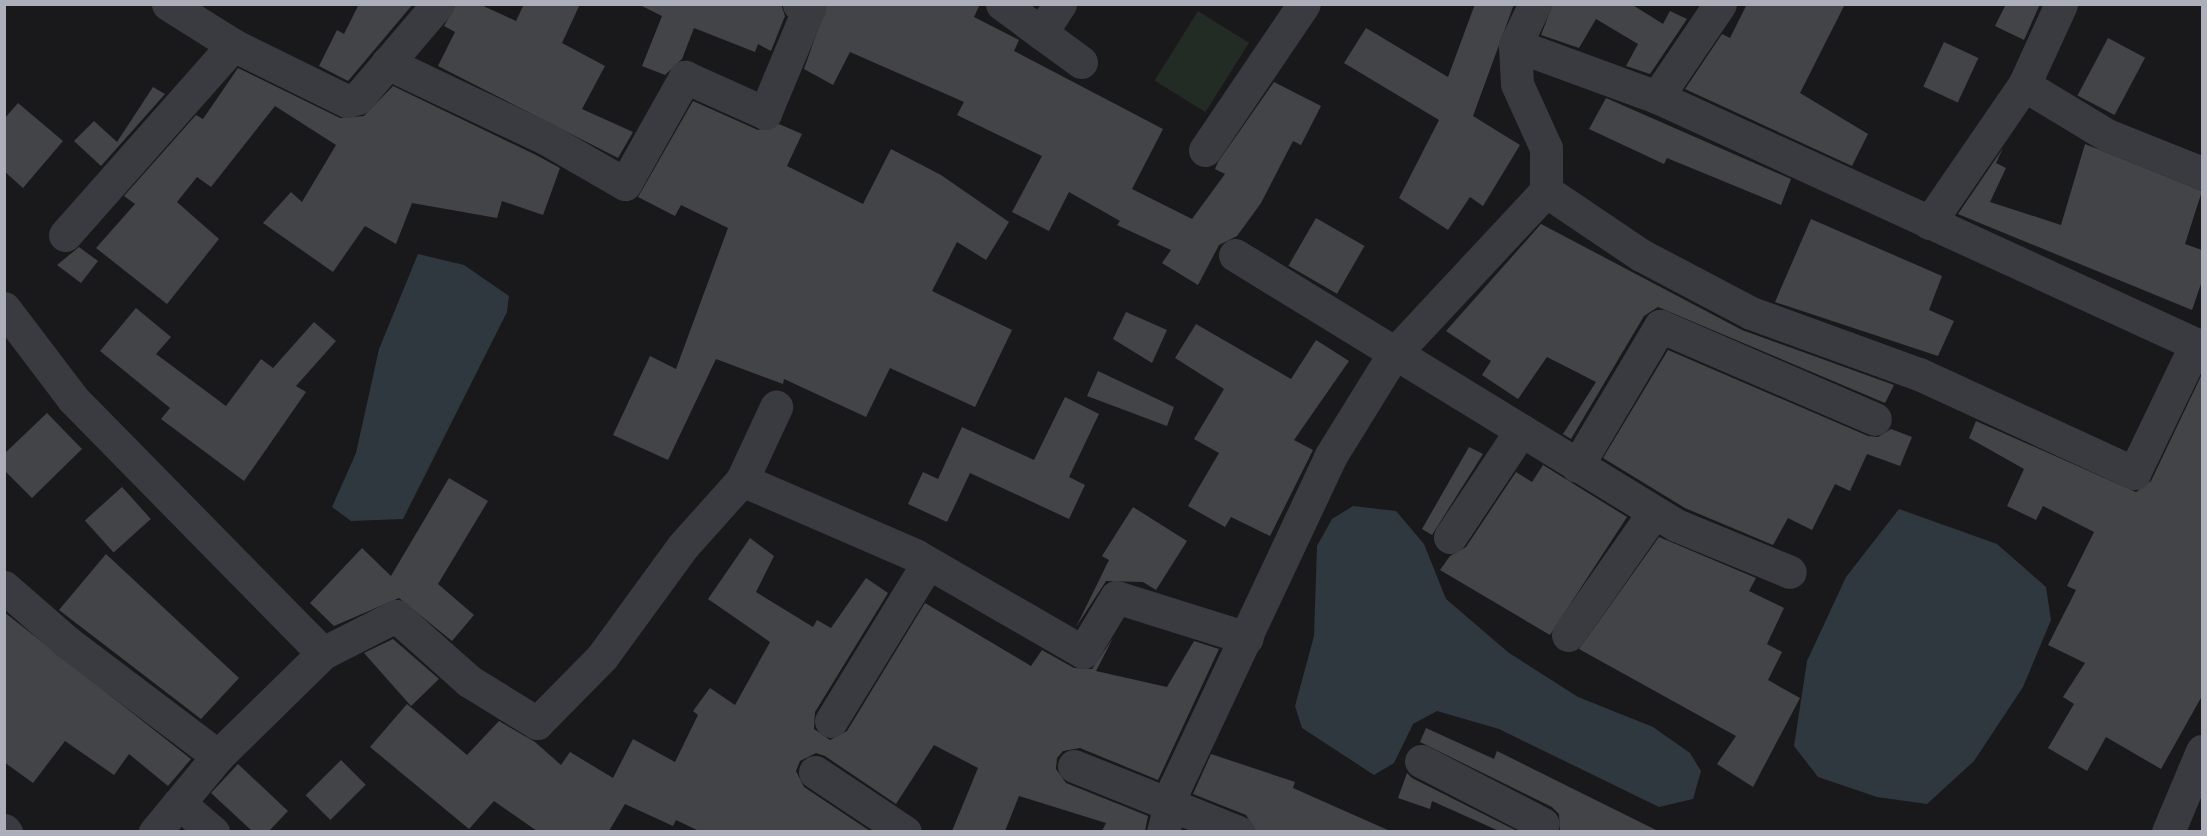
<!DOCTYPE html>
<html>
<head>
<meta charset="utf-8">
<style>
  body { margin:0 }
  #map { position:relative; width:2207px; height:836px; overflow:hidden; background:#19191b; font-family:Lato,sans-serif }
  div>[style] { position:absolute }
  .green>* { inset:0; background:#232b25; transform-origin:0 0 }
  .water>* { inset:0; background:#2f373f }
  .building>* { inset:0; background:#434448; transform-origin:0 0 }
  .minor>* { height:33px; margin:-16.5px; padding:0 16.5px; transform-origin:16.5px; border-radius:16.5px; background:#3a3b40 }
  span { translate:-50% -50%; white-space:nowrap; text-align:center; line-height:1.15; -webkit-text-stroke:4.5px #141416; paint-order:stroke }
  .frame { position:absolute; inset:0; border:6px solid #acafba; pointer-events:none }
</style>
</head>
<body>
<div id="map">
  <div class="green">
    <div style="left:1198px;top:11px;width:60px;height:82px;rotate:32deg"></div>
  </div>
  <div class="water">
    <div style="clip-path:polygon(418px 254px,464px 265px,509px 296px,507px 312px,403px 519px,351px 521px,332px 507px,356px 453px,379px 349px)"></div>
    <div style="clip-path:polygon(1353px 506px,1396px 511px,1424px 544px,1446px 599px,1509px 653px,1578px 697px,1653px 727px,1690px 753px,1701px 771px,1693px 799px,1659px 807px,1499px 729px,1437px 711px,1413px 724px,1394px 763px,1374px 775px,1302px 728px,1295px 706px,1314px 636px,1317px 546px,1332px 519px)"></div>
    <div style="clip-path:polygon(1899px 509px,1997px 544px,2046px 587px,2051px 620px,2023px 687px,1974px 761px,1927px 804px,1877px 797px,1818px 777px,1794px 746px,1807px 661px,1846px 577px)"></div>
  </div>
  <div class="building">
    <div style="clip-path:polygon(359px 4px,413px 4px,348px 81px,319px 66px,337px 30px,344px 34px)"></div>
    <div style="clip-path:polygon(456px 4px,479px 4px,516px 21px,524px 4px,580px 4px,562px 43px,605px 66px,582px 109px,633px 132px,618px 158px,438px 66px,455px 32px,444px 26px)"></div>
    <div style="clip-path:polygon(638px 4px,781px 4px,785px 16px,771px 51px,758px 44px,755px 52px,694px 28px,682px 59px,665px 75px,642px 66px,662px 16px)"></div>
    <div style="clip-path:polygon(827px 4px,980px 4px,974px 17px,1019px 40px,1014px 51px,1163px 129px,1132px 189px,1192px 219px,1225px 174px,1215px 169px,1218px 162px,1274px 82px,1321px 106px,1301px 145px,1293px 141px,1261px 203px,1237px 236px,1219px 245px,1198px 285px,1162px 263px,1171px 250px,1117px 225px,1120px 221px,1069px 192px,1049px 231px,1012px 212px,1042px 156px,957px 115px,964px 102px,850px 52px,833px 85px,804px 69px)"></div>
    <div style="clip-path:polygon(1475px 4px,1514px 4px,1473px 116px,1520px 145px,1483px 206px,1470px 197px,1448px 230px,1399px 198px,1439px 120px,1344px 63px,1366px 28px,1448px 77px)"></div>
    <div style="clip-path:polygon(1553px 4px,1631px 4px,1663px 24px,1670px 11px,1687px 19px,1650px 74px,1626px 66px,1638px 44px,1596px 19px,1579px 48px,1541px 35px)"></div>
    <div style="clip-path:polygon(1747px 4px,1845px 4px,1800px 93px,1868px 134px,1852px 166px,1685px 89px,1722px 34px,1730px 38px)"></div>
    <div style="clip-path:polygon(2006px 4px,2040px 4px,2024px 40px,1995px 26px)"></div>
    <div style="left:2108px;top:38px;width:42px;height:65px;rotate:28deg"></div>
    <div style="left:1944px;top:42px;width:38px;height:49px;rotate:25deg"></div>
    <div style="clip-path:polygon(238px 68px,340px 118px,364px 116px,393px 86px,536px 155px,560px 168px,543px 215px,502px 201px,497px 218px,412px 203px,396px 244px,365px 226px,333px 272px,263px 223px,291px 192px,302px 202px,336px 145px,275px 106px,211px 187px,197px 177px,177px 202px,219px 239px,167px 304px,96px 248px,135px 204px,124px 196px,196px 115px,203px 119px)"></div>
    <div style="clip-path:polygon(153px 87px,165px 94px,101px 166px,74px 141px,94px 121px,117px 142px)"></div>
    <div style="clip-path:polygon(1606px 98px,1791px 179px,1781px 205px,1667px 158px,1664px 164px,1589px 129px)"></div>
    <div style="clip-path:polygon(693px 101px,758px 130px,779px 124px,802px 134px,787px 166px,863px 204px,891px 149px,941px 175px,1009px 222px,986px 260px,957px 242px,932px 291px,1012px 330px,975px 407px,890px 368px,866px 417px,784px 379px,783px 384px,716px 359px,668px 460px,613px 435px,650px 356px,676px 369px,728px 228px,681px 205px,675px 216px,638px 197px)"></div>
    <div style="clip-path:polygon(18px 103px,63px 141px,23px 188px,4px 171px,4px 119px)"></div>
    <div style="clip-path:polygon(2085px 144px,2202px 191px,2185px 244px,2202px 250px,2202px 281px,2192px 310px,1958px 214px,2003px 148px,1996px 163px,2006px 168px,1990px 202px,2061px 225px)"></div>
    <div style="left:1316px;top:218px;width:56px;height:55px;rotate:30deg"></div>
    <div style="clip-path:polygon(1811px 219px,1942px 276px,1929px 310px,1954px 321px,1938px 356px,1775px 302px)"></div>
    <div style="clip-path:polygon(1541px 224px,1742px 330px,1894px 385px,1885px 403px,1658px 307px,1644px 316px,1571px 439px,1563px 434px,1596px 382px,1547px 357px,1518px 399px,1482px 375px,1491px 361px,1446px 331px)"></div>
    <div style="clip-path:polygon(79px 247px,98px 261px,81px 283px,57px 265px)"></div>
    <div style="clip-path:polygon(136px 308px,171px 337px,156px 354px,226px 406px,261px 359px,273px 368px,314px 322px,336px 341px,296px 386px,306px 392px,244px 481px,161px 419px,170px 408px,100px 351px)"></div>
    <div style="clip-path:polygon(1126px 312px,1167px 330px,1152px 363px,1113px 339px)"></div>
    <div style="clip-path:polygon(1196px 324px,1291px 379px,1316px 340px,1349px 361px,1294px 440px,1313px 450px,1270px 536px,1231px 517px,1225px 527px,1188px 506px,1219px 453px,1194px 439px,1224px 389px,1175px 358px)"></div>
    <div style="clip-path:polygon(1668px 350px,1868px 436px,1878px 437px,1891px 429px,1912px 437px,1900px 466px,1867px 454px,1850px 491px,1835px 484px,1812px 530px,1788px 518px,1773px 545px,1685px 508px,1603px 458px)"></div>
    <div style="clip-path:polygon(1098px 371px,1174px 407px,1167px 426px,1087px 396px)"></div>
    <div style="clip-path:polygon(2202px 374px,2202px 696px,2161px 769px,2106px 737px,2087px 771px,2048px 748px,2074px 704px,2063px 697px,2085px 663px,2048px 645px,2076px 590px,2067px 586px,2094px 532px,2043px 506px,2036px 520px,2007px 506px,2024px 469px,1969px 438px,1976px 421px,2136px 492px,2151px 481px)"></div>
    <div style="clip-path:polygon(1065px 397px,1099px 414px,1069px 477px,1085px 485px,1069px 519px,970px 473px,947px 522px,908px 504px,923px 472px,938px 479px,962px 427px,1034px 460px)"></div>
    <div style="clip-path:polygon(47px 413px,82px 449px,32px 498px,4px 470px,4px 454px)"></div>
    <div style="clip-path:polygon(1469px 447px,1483px 454px,1432px 535px,1422px 529px)"></div>
    <div style="clip-path:polygon(1543px 465px,1627px 517px,1550px 635px,1440px 570px,1450px 556px,1466px 547px,1516px 472px,1532px 482px)"></div>
    <div style="clip-path:polygon(449px 478px,488px 501px,438px 584px,474px 615px,452px 641px,399px 598px,334px 626px,310px 603px,362px 548px,391px 576px)"></div>
    <div style="left:122px;top:487px;width:43px;height:50px;rotate:48deg"></div>
    <div style="clip-path:polygon(1133px 507px,1187px 541px,1156px 590px,1143px 582px,1106px 581px,1076px 627px,1109px 560px,1102px 556px)"></div>
    <div style="clip-path:polygon(1659px 537px,1756px 578px,1749px 591px,1784px 608px,1767px 644px,1782px 652px,1768px 680px,1800px 698px,1753px 787px,1717px 764px,1736px 736px,1579px 649px)"></div>
    <div style="clip-path:polygon(750px 538px,774px 556px,756px 592px,813px 627px,817px 620px,831px 628px,866px 578px,888px 593px,815px 712px,814px 729px,830px 740px,847px 731px,925px 603px,1031px 666px,1042px 650px,1074px 668px,1092px 669px,1113px 638px,1096px 671px,1167px 687px,1194px 641px,1219px 649px,1158px 780px,1080px 748px,1063px 751px,1057px 758px,1056px 769px,1066px 783px,1148px 816px,1145px 831px,1102px 831px,1106px 823px,1019px 796px,1005px 831px,952px 831px,978px 768px,934px 745px,896px 804px,825px 756px,816px 753px,800px 761px,796px 771px,804px 787px,870px 831px,699px 831px,676px 820px,673px 826px,625px 804px,609px 831px,537px 831px,494px 801px,469px 829px,370px 747px,407px 704px,467px 755px,499px 721px,535px 742px,561px 765px,570px 752px,613px 778px,633px 739px,675px 762px,698px 715px,693px 711px,710px 688px,735px 705px,770px 642px,708px 599px)"></div>
    <div style="clip-path:polygon(106px 554px,239px 678px,201px 719px,59px 610px)"></div>
    <div style="clip-path:polygon(4px 612px,191px 759px,168px 786px,129px 754px,114px 775px,65px 741px,33px 783px,4px 762px)"></div>
    <div style="clip-path:polygon(393px 639px,439px 679px,411px 706px,364px 653px)"></div>
    <div style="clip-path:polygon(1426px 728px,1494px 759px,1497px 751px,1658px 831px,1560px 831px,1559px 814px,1552px 807px,1420px 742px)"></div>
    <div style="clip-path:polygon(1211px 754px,1295px 782px,1293px 788px,1390px 831px,1256px 831px,1246px 815px,1193px 794px)"></div>
    <div style="left:341px;top:760px;width:35px;height:50px;rotate:45deg"></div>
    <div style="clip-path:polygon(238px 764px,288px 811px,269px 831px,252px 831px,211px 793px)"></div>
    <div style="clip-path:polygon(1407px 773px,1412px 778px,1517px 831px,1499px 831px,1432px 801px,1430px 809px,1398px 798px)"></div>
  </div>
  <div class="minor">
    <div style="left:168px;top:4px;width:77px;rotate:32.2deg"></div>
    <div style="left:233px;top:45px;width:127px;rotate:26.2deg"></div>
    <div style="left:347px;top:101px;width:11px;rotate:-15deg"></div>
    <div style="left:358px;top:98px;width:123px;rotate:-49.6deg"></div>
    <div style="left:1002px;top:4px;width:98px;rotate:36.3deg"></div>
    <div style="left:1041px;top:33px;width:35px;rotate:-57deg"></div>
    <div style="left:1515px;top:45px;width:151px;rotate:20.1deg"></div>
    <div style="left:1657px;top:97px;width:600px;rotate:24.64deg"></div>
    <div style="left:387px;top:63px;width:175px;rotate:25.4deg"></div>
    <div style="left:545px;top:138px;width:92px;rotate:29.9deg"></div>
    <div style="left:625px;top:184px;width:123px;rotate:-60.7deg"></div>
    <div style="left:685px;top:77px;width:88px;rotate:24.2deg"></div>
    <div style="left:765px;top:113px;width:114px;rotate:-67.3deg"></div>
    <div style="left:809px;top:8px;width:11px;rotate:-158deg"></div>
    <div style="left:2024px;top:85px;width:97px;rotate:31.1deg"></div>
    <div style="left:2107px;top:135px;width:102px;rotate:21.8deg"></div>
    <div style="left:1657px;top:97px;width:112px;rotate:-55.9deg"></div>
    <div style="left:1205px;top:150px;width:176px;rotate:-55.9deg"></div>
    <div style="left:1546px;top:191px;width:115px;rotate:34deg"></div>
    <div style="left:1641px;top:255px;width:124px;rotate:27.8deg"></div>
    <div style="left:1751px;top:313px;width:179px;rotate:20deg"></div>
    <div style="left:1919px;top:374px;width:237px;rotate:24.7deg"></div>
    <div style="left:2134px;top:473px;width:143px;rotate:-64.3deg"></div>
    <div style="left:1929px;top:223px;width:168px;rotate:-55.5deg"></div>
    <div style="left:2024px;top:85px;width:89px;rotate:-65.4deg"></div>
    <div style="left:65px;top:235px;width:254px;rotate:-48.5deg"></div>
    <div style="left:1235px;top:255px;width:517px;rotate:31.48deg"></div>
    <div style="left:1676px;top:525px;width:123px;rotate:22.4deg"></div>
    <div style="left:4px;top:308px;width:114px;rotate:52.8deg"></div>
    <div style="left:73px;top:399px;width:356px;rotate:45.5deg"></div>
    <div style="left:323px;top:653px;width:147px;rotate:135.6deg"></div>
    <div style="left:218px;top:756px;width:99px;rotate:129.7deg"></div>
    <div style="left:1577px;top:466px;width:163px;rotate:-59.3deg"></div>
    <div style="left:1660px;top:326px;width:234px;rotate:23.4deg"></div>
    <div style="left:742px;top:480px;width:189px;rotate:23.4deg"></div>
    <div style="left:915px;top:555px;width:194px;rotate:30deg"></div>
    <div style="left:1083px;top:652px;width:64px;rotate:-59deg"></div>
    <div style="left:1116px;top:597px;width:137px;rotate:17.4deg"></div>
    <div style="left:1450px;top:537px;width:126px;rotate:-56.3deg"></div>
    <div style="left:4px;top:587px;width:84px;rotate:41.1deg"></div>
    <div style="left:67px;top:642px;width:189px;rotate:37.1deg"></div>
    <div style="left:1568px;top:635px;width:150px;rotate:-55deg"></div>
    <div style="left:323px;top:653px;width:82px;rotate:-26.9deg"></div>
    <div style="left:396px;top:616px;width:98px;rotate:41.7deg"></div>
    <div style="left:469px;top:681px;width:80px;rotate:31.7deg"></div>
    <div style="left:537px;top:723px;width:93px;rotate:-45.4deg"></div>
    <div style="left:602px;top:657px;width:137px;rotate:-53.9deg"></div>
    <div style="left:683px;top:546px;width:89px;rotate:-48.2deg"></div>
    <div style="left:742px;top:480px;width:81px;rotate:-65deg"></div>
    <div style="left:831px;top:721px;width:185px;rotate:-58.5deg"></div>
    <div style="left:1421px;top:761px;width:137px;rotate:27.3deg"></div>
    <div style="left:1074px;top:766px;width:177px;rotate:21.9deg"></div>
    <div style="left:815px;top:772px;width:108px;rotate:33.7deg"></div>
    <div style="left:179px;top:803px;width:45px;rotate:40.5deg"></div>
    <div style="left:4px;top:830px;width:3px;rotate:45deg"></div>
    <div style="left:1163px;top:832px;width:47px;rotate:-75.1deg"></div>
    <div style="left:1175px;top:787px;width:365px;rotate:-64.8deg"></div>
    <div style="left:1330px;top:457px;width:120px;rotate:-58.3deg"></div>
    <div style="left:1393px;top:355px;width:224px;rotate:-47deg"></div>
    <div style="left:1546px;top:191px;width:43px;rotate:-90deg"></div>
    <div style="left:1546px;top:148px;width:70px;rotate:-114.4deg"></div>
    <div style="left:1517px;top:84px;width:39px;rotate:-93deg"></div>
    <div style="left:1515px;top:45px;width:46px;rotate:-64deg"></div>
    <div style="left:2168px;top:832px;width:88px;rotate:-67.2deg"></div>
  </div>
  <div class="frame"></div>
</div>
</body>
</html>
